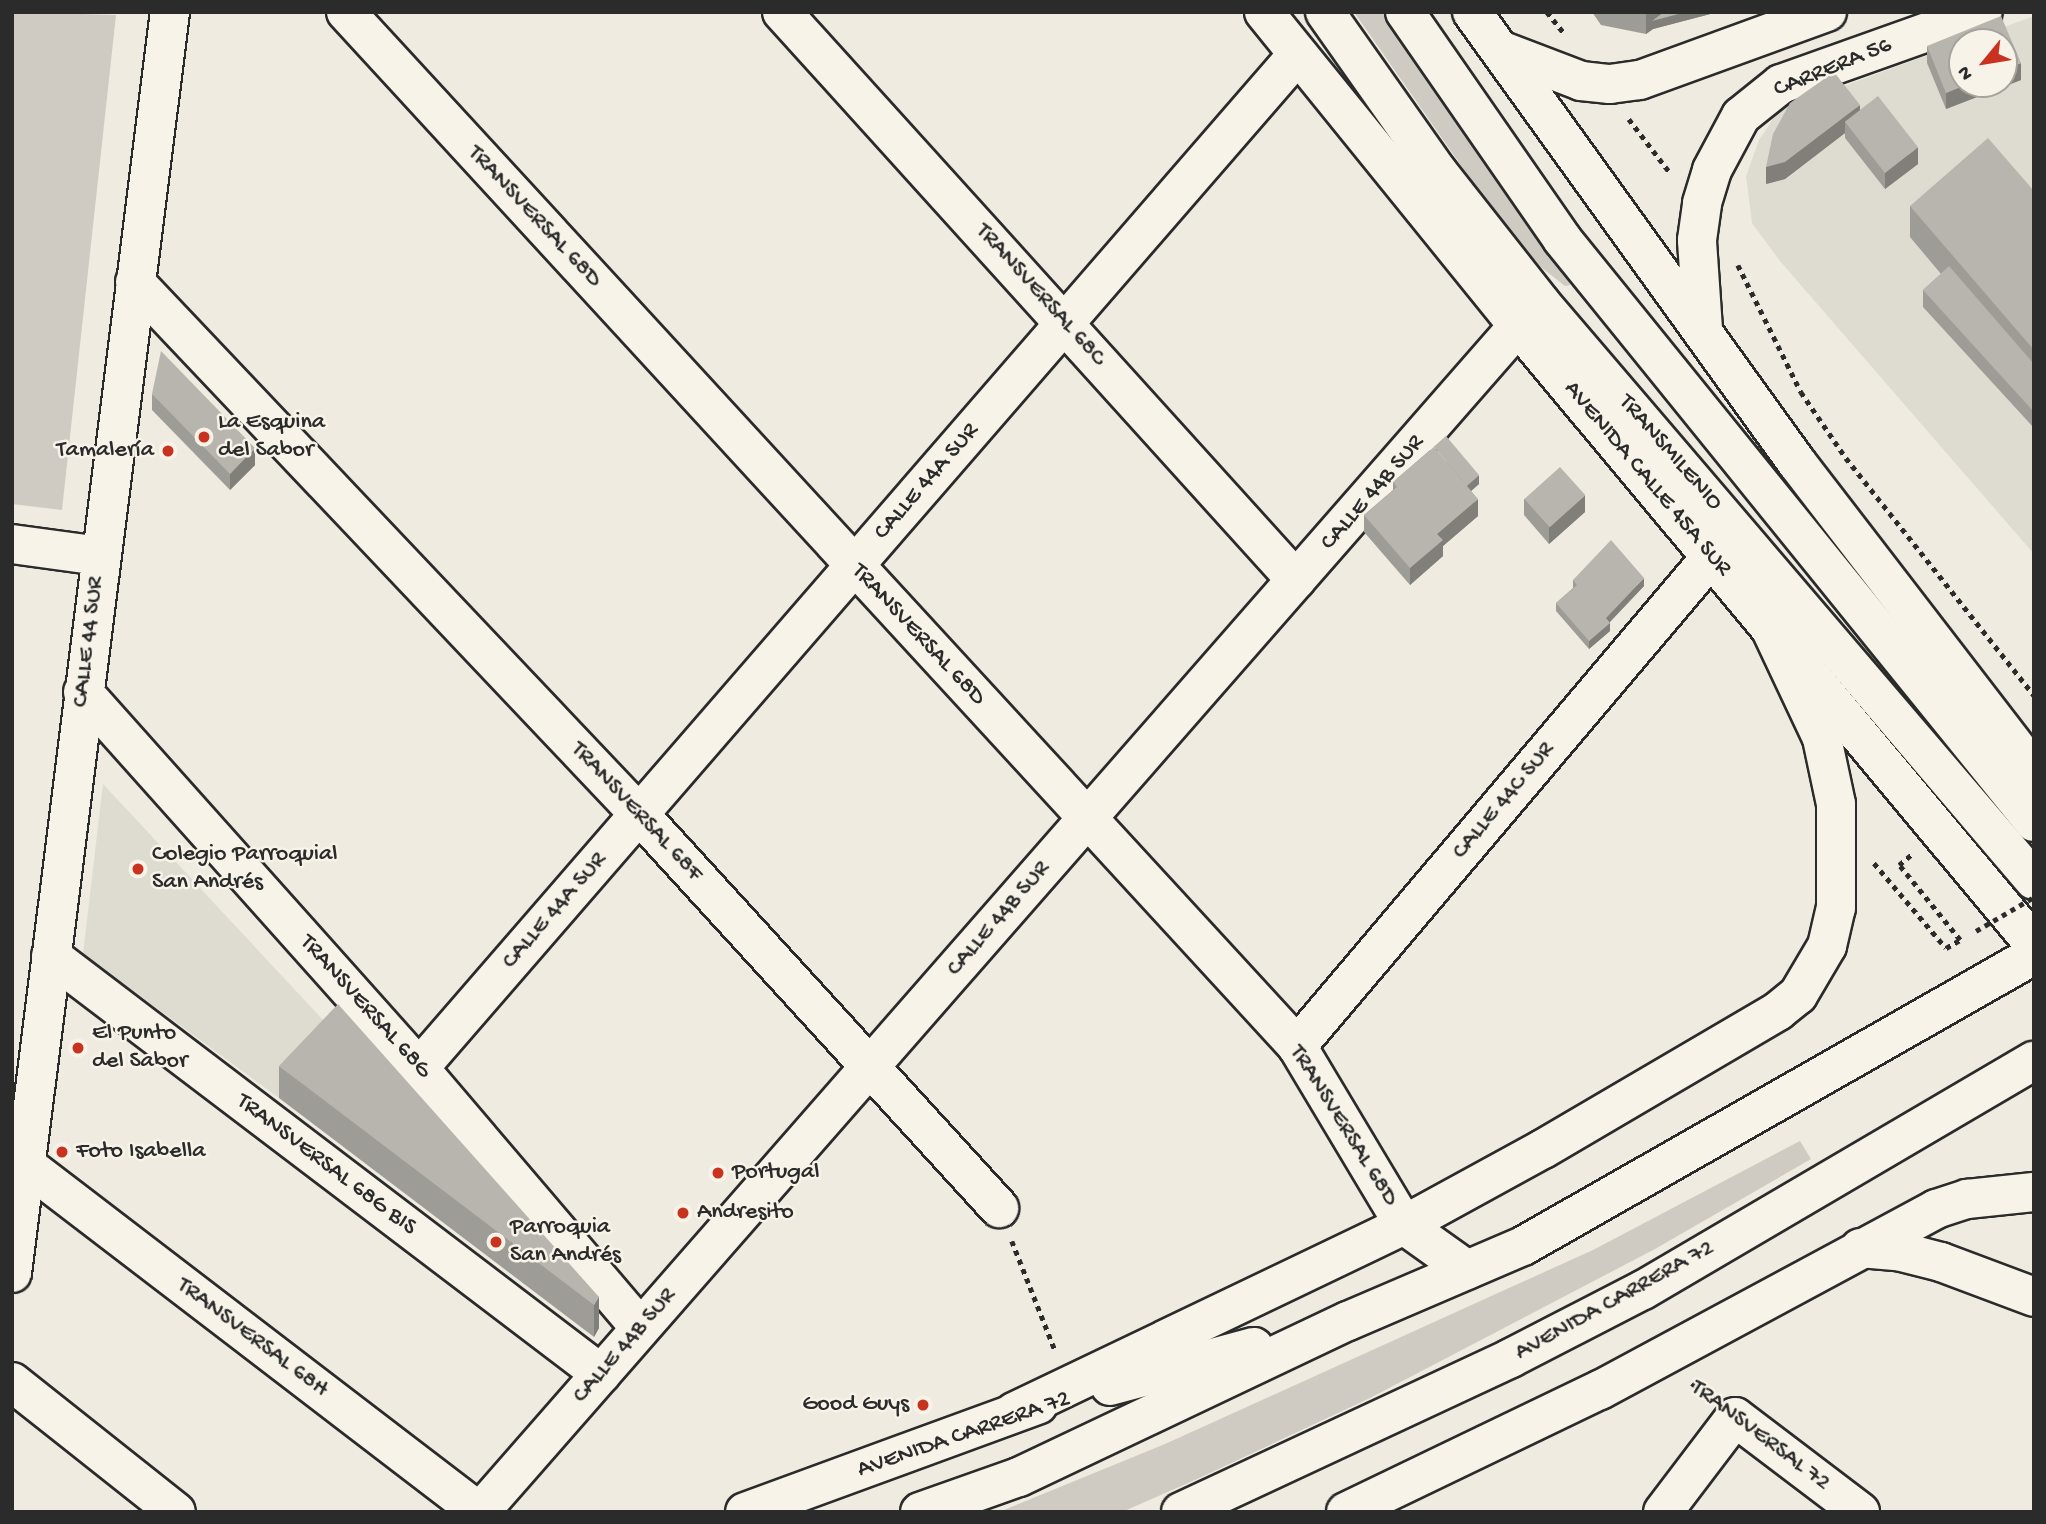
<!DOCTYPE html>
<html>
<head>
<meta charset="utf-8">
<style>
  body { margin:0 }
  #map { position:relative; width:2046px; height:1524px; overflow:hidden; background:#efebe0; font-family:"Gochi Hand",sans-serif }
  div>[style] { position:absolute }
  .built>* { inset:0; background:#dedbd1 }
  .green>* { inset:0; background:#cfcbc2 }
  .path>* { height:4.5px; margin-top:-2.25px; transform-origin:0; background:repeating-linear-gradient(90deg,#2b2b2b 0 5px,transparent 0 10px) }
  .roads { filter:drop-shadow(2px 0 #2b2b2b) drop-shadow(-2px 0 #2b2b2b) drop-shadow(0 2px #2b2b2b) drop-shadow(0 -2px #2b2b2b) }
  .minor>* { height:38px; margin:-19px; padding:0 19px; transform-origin:19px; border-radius:19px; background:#f7f3e8 }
  .highway>* { height:38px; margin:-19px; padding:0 19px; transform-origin:19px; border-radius:19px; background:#f7f3e8 }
  .path-bridge>* { height:4.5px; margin-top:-2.25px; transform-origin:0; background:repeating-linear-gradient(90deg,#2b2b2b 0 5px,transparent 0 10px) }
  .wall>* { inset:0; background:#9e9c96 }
  .shaded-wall>* { inset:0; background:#817f7a }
  .building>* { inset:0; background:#b8b5ae; transform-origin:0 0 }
  .dots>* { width:19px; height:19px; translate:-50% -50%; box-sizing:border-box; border:4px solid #f7f3e8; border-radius:50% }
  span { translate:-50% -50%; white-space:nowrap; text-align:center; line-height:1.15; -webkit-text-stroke:5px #f7f3e8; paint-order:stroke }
  .street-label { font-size:24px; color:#2b2b2b }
  .poi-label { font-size:24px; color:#2b2b2b }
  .left { translate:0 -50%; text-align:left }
  .right { translate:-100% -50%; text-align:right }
  .frame { position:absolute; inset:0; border:14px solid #2b2b2b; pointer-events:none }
  .north { position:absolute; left:1948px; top:28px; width:70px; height:70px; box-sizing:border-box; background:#f7f3e8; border:2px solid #a5a39c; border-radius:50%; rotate:240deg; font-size:19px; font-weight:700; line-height:28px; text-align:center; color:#2b2b2b }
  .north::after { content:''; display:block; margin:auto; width:24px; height:32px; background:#c8321e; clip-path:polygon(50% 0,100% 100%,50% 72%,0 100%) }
</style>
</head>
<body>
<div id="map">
  <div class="built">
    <div style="clip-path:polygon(evenodd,2034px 16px,2034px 554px,1780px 261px,1752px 223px,1746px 176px,1759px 140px,1779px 110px,2034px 16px,1962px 42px,2004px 42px,2004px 84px,1962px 84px,1962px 42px)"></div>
    <div style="clip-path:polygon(103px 784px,338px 1036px,279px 1098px,83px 954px)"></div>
  </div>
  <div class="green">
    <div style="clip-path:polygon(12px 12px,116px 15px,62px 510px,12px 504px)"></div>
    <div style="clip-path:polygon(1354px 12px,1384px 12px,1564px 268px,1570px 285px,1565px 286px,1542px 268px,1497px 217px)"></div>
    <div style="clip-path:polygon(1800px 1141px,1811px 1159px,1655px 1249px,1370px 1398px,1195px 1480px,1122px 1512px,999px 1512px,1165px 1444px,1593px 1250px)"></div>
  </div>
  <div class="path">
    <div style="left:1547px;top:12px;width:26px;rotate:51deg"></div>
    <div style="left:1629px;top:119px;width:69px;rotate:52.6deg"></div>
    <div style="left:1738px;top:265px;width:142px;rotate:63.6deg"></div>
    <div style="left:1801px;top:392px;width:80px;rotate:55.7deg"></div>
    <div style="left:1846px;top:458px;width:303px;rotate:51.6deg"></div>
    <div style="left:1874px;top:863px;width:111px;rotate:49.7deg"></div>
    <div style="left:1946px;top:948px;width:16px;rotate:-30deg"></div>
    <div style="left:1960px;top:940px;width:97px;rotate:-129.1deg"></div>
    <div style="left:1899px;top:865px;width:16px;rotate:-40deg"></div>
    <div style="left:1012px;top:1241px;width:117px;rotate:68.5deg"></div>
    <div style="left:1692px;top:1383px;width:19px;rotate:39deg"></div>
  </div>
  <div class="roads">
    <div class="minor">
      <div style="left:346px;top:12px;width:1405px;rotate:47.39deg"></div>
      <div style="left:1297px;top:1046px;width:209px;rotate:59.1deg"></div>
      <div style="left:1404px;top:1225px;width:77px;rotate:35.5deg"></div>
      <div style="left:782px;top:12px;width:766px;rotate:47.86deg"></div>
      <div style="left:1325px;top:12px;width:196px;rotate:54.8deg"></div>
      <div style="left:1438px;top:172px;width:167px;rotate:51.8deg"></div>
      <div style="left:1541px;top:303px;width:759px;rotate:49.49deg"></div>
      <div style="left:1405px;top:12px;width:276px;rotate:55.3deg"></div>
      <div style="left:1562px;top:239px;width:750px;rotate:51.01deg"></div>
      <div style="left:1500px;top:50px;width:87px;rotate:20.9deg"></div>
      <div style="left:1581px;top:81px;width:29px;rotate:6deg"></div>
      <div style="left:1610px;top:84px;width:30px;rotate:-8deg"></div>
      <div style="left:1640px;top:80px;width:199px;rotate:-20deg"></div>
      <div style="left:135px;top:282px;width:733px;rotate:46.55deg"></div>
      <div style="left:639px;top:814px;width:534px;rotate:47.58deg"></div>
      <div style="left:1703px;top:329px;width:89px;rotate:-93.9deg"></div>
      <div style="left:1697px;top:240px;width:37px;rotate:-82deg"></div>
      <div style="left:1702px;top:203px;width:34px;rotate:-73deg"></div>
      <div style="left:1712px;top:170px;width:61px;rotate:-61.8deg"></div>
      <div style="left:1741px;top:116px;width:51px;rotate:-38.7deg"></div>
      <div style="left:1781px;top:84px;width:214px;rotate:-19.6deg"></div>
      <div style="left:12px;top:544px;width:89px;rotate:7.8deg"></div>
      <div style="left:83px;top:692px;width:504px;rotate:48.22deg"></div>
      <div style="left:419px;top:1068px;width:341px;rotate:49.6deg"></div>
      <div style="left:51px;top:956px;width:691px;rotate:37.23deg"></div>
      <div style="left:1297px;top:1046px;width:642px;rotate:-49.74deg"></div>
      <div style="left:419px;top:1068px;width:1341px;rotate:-49.08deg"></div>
      <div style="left:26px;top:1165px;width:571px;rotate:37.45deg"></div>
      <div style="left:1860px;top:1248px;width:38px;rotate:5deg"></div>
      <div style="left:1898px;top:1251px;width:44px;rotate:14.3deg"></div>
      <div style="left:1941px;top:1262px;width:99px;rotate:20.6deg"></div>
      <div style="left:12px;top:1273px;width:1271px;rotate:-82.86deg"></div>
      <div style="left:12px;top:1382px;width:209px;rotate:38.4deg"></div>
      <div style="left:480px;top:1512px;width:1576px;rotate:-48.81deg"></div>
      <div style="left:1663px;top:1512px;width:119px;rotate:-52.8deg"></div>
      <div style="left:1735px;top:1417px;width:157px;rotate:37.2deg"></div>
    </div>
    <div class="highway">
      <div style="left:1264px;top:12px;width:404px;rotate:51deg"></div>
      <div style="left:1518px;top:326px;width:805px;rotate:50.14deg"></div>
      <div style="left:1472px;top:12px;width:556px;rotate:54.22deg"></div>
      <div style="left:1797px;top:463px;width:389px;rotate:52.4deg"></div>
      <div style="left:1110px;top:1386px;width:149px;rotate:-15.2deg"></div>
      <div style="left:1014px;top:1412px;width:433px;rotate:-25.6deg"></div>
      <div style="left:1404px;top:1225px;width:158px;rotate:-28.7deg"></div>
      <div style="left:1543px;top:1149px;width:273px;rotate:-30.4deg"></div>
      <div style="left:1778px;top:1011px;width:26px;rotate:-39deg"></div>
      <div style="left:1798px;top:995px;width:57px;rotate:-59.4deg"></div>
      <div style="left:1827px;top:946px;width:39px;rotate:-77deg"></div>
      <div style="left:1836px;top:908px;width:104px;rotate:-90deg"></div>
      <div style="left:1836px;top:804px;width:67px;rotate:-102deg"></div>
      <div style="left:1822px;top:738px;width:132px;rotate:-115.2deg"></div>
      <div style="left:745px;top:1512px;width:312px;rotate:-20.1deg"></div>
      <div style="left:920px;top:1512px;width:105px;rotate:-19.5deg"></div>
      <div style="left:1019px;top:1477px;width:364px;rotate:-25.4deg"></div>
      <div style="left:1348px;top:1321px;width:190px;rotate:-23.2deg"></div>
      <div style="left:1523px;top:1246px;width:588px;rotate:-29.66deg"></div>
      <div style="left:1181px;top:1512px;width:364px;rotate:-25deg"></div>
      <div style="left:1511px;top:1358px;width:148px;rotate:-27.3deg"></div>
      <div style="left:1643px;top:1290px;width:453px;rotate:-30.4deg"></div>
      <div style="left:1346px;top:1512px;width:282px;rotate:-25.7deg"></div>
      <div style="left:1600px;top:1390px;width:382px;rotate:-28.3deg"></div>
      <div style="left:1936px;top:1209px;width:33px;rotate:-18deg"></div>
      <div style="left:1967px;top:1199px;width:67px;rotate:-6deg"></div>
    </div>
  </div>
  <div class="path-bridge">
    <div style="left:1976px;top:931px;width:67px;rotate:-30.4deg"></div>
  </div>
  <div class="wall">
    <div style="clip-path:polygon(1592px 12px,1718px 12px,1653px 29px,1646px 34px,1601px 25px)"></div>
    <div style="clip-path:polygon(1927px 46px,2021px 80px,1946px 109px,1927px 63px)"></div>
    <div style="clip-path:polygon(1860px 110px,1918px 164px,1885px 189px,1845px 138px,1845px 133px,1785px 179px,1766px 184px)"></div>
    <div style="clip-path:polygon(2034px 191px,2034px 428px,1923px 307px,1923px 290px,1941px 274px,1910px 237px,1910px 206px)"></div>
    <div style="clip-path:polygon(152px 394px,255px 465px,230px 490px,152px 410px)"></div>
    <div style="clip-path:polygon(1430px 450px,1479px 484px,1471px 491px,1478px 516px,1443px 546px,1443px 556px,1410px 585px,1364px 532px,1364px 515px,1393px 490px,1393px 482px)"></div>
    <div style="clip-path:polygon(1524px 499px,1585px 512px,1549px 544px,1524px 515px)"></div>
    <div style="clip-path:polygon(1573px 580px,1644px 586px,1610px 622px,1610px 631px,1589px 649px,1556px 611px,1556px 603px,1573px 588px)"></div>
    <div style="clip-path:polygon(279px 1066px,599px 1297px,599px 1328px,594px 1337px,279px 1098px)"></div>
  </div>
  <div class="shaded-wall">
    <div style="clip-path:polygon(1646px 12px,1718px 12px,1653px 29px,1646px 34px)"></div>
    <div style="clip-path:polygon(2021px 63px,2021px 80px,1946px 109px,1946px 93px,1968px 84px,2004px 84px,2004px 70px)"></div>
    <div style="clip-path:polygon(1860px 105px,1860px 121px,1845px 122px,1845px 133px,1785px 179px,1766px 184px,1766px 167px)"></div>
    <div style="clip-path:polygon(1918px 147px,1918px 164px,1885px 189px,1885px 173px)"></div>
    <div style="clip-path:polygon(255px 448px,255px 465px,230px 490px,230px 474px)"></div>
    <div style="clip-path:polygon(1479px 475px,1479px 484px,1463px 498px,1463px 489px)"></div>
    <div style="clip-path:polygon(1585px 495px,1585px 512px,1549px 544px,1549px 527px)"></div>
    <div style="clip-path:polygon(1478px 499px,1478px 516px,1443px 546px,1443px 556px,1410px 585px,1410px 568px,1437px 534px)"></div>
    <div style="clip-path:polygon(1644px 578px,1644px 586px,1606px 626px,1606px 618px)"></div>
    <div style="clip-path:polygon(1610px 623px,1610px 631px,1589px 649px,1589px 641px)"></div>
    <div style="clip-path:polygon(599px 1297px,599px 1328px,594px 1337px,594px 1305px)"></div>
  </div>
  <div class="building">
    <div style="clip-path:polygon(1664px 12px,1686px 12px,1652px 21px)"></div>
    <div style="clip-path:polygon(2001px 16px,2021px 63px,2004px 70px,2004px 42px,1962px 42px,1962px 84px,1968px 84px,1946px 93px,1927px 46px)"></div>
    <div style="clip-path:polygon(1834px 72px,1860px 105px,1785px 162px,1766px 167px,1773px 134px,1790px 103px)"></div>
    <div style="left:1878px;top:96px;width:65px;height:42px;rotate:52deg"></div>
    <div style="clip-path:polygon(1988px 138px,2034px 191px,2034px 350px,1910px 206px)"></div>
    <div style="clip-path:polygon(1949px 266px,2034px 364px,2034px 412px,1923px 290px)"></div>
    <div style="clip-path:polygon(161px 351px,255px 448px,230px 474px,152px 394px)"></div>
    <div style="clip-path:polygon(1446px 436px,1479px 475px,1467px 486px,1434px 447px,1430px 450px)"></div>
    <div style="clip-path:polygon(1434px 447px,1478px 499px,1437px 534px,1443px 540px,1410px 568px,1364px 515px,1397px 487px,1393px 482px)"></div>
    <div style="left:1560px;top:467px;width:38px;height:48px;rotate:48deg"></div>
    <div style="clip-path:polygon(1611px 540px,1644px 578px,1606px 618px,1610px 623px,1589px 641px,1556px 603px,1577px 585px,1573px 580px)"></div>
    <div style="clip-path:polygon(338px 1004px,599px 1297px,594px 1305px,279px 1066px)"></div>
  </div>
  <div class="dots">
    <div style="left:204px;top:437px;background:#c8321e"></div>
    <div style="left:168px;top:451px;background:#c8321e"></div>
    <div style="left:138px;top:869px;background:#c8321e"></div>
    <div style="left:78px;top:1048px;background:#c8321e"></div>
    <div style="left:62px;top:1152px;background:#c8321e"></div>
    <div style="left:718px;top:1173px;background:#c8321e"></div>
    <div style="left:683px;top:1213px;background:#c8321e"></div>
    <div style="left:496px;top:1242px;background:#c8321e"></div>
    <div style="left:923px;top:1405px;background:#c8321e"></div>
  </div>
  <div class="street-label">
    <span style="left:1833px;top:68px;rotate:-22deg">CARRERA 56</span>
    <span style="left:534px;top:217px;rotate:47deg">TRANSVERSAL 68D</span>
    <span style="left:1040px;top:295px;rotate:48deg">TRANSVERSAL 68C</span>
    <span style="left:1670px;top:453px;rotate:49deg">TRANSMILENIO</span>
    <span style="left:1647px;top:479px;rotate:50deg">AVENIDA CALLE 45A SUR</span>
    <span style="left:927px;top:482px;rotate:-49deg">CALLE 44A SUR</span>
    <span style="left:1373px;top:493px;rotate:-49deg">CALLE 44B SUR</span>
    <span style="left:918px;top:635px;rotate:47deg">TRANSVERSAL 68D</span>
    <span style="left:89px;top:642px;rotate:-83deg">CALLE 44 SUR</span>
    <span style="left:1504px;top:801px;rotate:-50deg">CALLE 44C SUR</span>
    <span style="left:636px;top:812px;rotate:47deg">TRANSVERSAL 68F</span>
    <span style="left:555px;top:911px;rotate:-49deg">CALLE 44A SUR</span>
    <span style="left:999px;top:919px;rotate:-49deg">CALLE 44B SUR</span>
    <span style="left:365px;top:1007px;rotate:48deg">TRANSVERSAL 68G</span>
    <span style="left:1343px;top:1126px;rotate:58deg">TRANSVERSAL 68D</span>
    <span style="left:326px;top:1165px;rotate:37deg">TRANSVERSAL 68G BIS</span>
    <span style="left:1615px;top:1301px;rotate:-29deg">AVENIDA CARRERA 72</span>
    <span style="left:252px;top:1338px;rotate:37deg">TRANSVERSAL 68H</span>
    <span style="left:625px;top:1346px;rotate:-49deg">CALLE 44B SUR</span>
    <span style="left:964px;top:1435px;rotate:-19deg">AVENIDA CARRERA 72</span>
    <span style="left:1760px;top:1436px;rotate:37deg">TRANSVERSAL 72</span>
  </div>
  <div class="poi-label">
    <span class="left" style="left:218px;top:437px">La Esquina<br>del Sabor</span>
    <span class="right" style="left:154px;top:451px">Tamalería</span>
    <span class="left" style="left:152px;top:869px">Colegio Parroquial<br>San Andrés</span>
    <span class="left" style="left:92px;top:1048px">El Punto<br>del Sabor</span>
    <span class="left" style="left:76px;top:1152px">Foto Isabella</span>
    <span class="left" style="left:732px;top:1173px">Portugal</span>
    <span class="left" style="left:697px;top:1213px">Andresito</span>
    <span class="left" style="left:510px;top:1242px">Parroquia<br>San Andrés</span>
    <span class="right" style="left:909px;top:1405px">Good Guys</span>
  </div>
  <div class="frame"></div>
  <div class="north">N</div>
</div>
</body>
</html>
